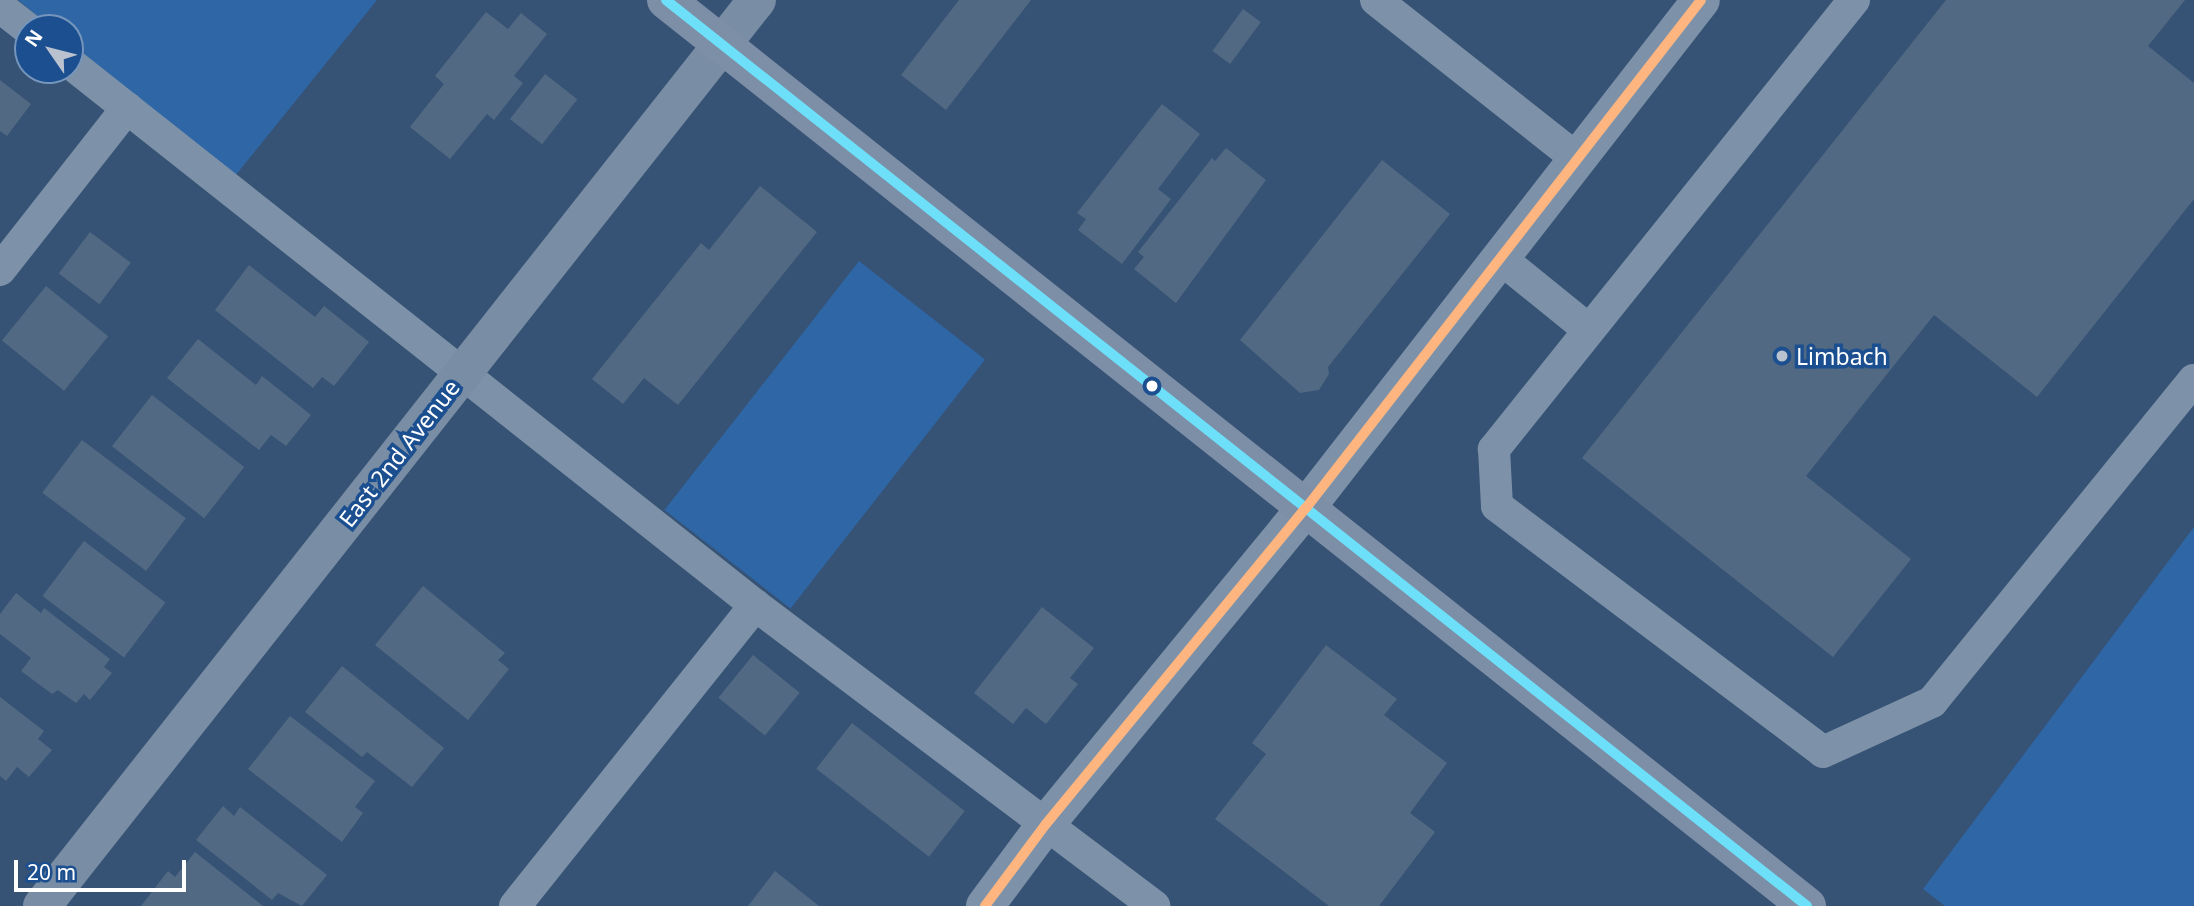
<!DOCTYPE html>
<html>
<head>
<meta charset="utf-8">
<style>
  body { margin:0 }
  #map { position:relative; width:2194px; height:906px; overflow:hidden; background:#365274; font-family:"Noto Sans",sans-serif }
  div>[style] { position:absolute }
  .green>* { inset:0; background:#2f66a5; transform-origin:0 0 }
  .building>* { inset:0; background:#526984; transform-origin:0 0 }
  .lane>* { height:32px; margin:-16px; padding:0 16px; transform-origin:16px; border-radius:16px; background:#7d92a8 }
  .street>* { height:38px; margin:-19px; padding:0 19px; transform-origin:19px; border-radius:19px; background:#7d92a8 }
  .secondary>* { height:38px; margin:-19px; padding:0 19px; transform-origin:19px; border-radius:19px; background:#798da4 }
  .primary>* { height:38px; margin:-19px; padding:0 19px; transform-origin:19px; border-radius:19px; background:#7d8ea7 }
  .bus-1>* { height:10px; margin:-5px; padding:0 5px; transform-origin:5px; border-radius:5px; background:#6ddff8 }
  .bus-2>* { height:10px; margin:-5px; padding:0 5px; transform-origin:5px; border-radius:5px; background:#ffb580 }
  .dots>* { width:19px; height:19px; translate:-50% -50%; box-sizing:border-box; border:4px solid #1b4f8f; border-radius:50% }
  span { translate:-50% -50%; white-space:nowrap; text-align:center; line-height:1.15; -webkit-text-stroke:7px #1b4f8f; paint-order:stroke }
  .poi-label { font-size:23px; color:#fff }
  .left { translate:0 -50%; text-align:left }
  .street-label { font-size:23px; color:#fff }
  .north { position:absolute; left:14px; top:14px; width:70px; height:70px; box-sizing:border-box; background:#1b4f8f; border:2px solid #7695bc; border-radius:50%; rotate:305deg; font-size:19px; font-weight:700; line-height:28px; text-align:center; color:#fff }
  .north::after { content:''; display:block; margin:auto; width:24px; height:32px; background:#b9c2ce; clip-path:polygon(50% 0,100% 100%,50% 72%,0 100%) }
  .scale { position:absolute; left:14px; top:860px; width:172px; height:32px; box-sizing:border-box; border:4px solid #fff; border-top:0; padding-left:9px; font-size:21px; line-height:24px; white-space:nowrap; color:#fff; -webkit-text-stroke:5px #1b4f8f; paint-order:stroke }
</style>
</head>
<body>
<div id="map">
  <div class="green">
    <div style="clip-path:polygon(18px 0,377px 0,235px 176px,70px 43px,70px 28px,52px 28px)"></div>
    <div style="left:859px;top:261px;width:160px;height:316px;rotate:38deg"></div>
    <div style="clip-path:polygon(2194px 527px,2194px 906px,1945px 906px,1923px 889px)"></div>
  </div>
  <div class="building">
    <div style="clip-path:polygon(959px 0,1031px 0,946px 110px,901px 75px)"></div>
    <div style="clip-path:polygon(1946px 0,2185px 0,2148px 46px,2194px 83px,2194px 199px,2037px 397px,1934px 315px,1806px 476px,1911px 559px,1833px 657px,1582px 458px)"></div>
    <div style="left:1243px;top:9px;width:22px;height:52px;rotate:36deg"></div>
    <div style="clip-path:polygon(486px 12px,508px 29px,521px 13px,547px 34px,514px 76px,523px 83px,494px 120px,487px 114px,450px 159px,410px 127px,444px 84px,435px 76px)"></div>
    <div style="left:545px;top:74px;width:41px;height:57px;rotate:38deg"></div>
    <div style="clip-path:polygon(0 80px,31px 104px,7px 136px,0 131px)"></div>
    <div style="clip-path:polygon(1162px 104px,1200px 134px,1158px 189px,1171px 199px,1122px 264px,1078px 230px,1086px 219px,1077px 213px)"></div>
    <div style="clip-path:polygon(1226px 148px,1266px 180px,1176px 303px,1134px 269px,1144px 257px,1138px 252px,1212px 158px,1215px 161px)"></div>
    <div style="clip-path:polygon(1382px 160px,1450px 214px,1328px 367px,1329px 374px,1319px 390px,1300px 393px,1240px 340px)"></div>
    <div style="clip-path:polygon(760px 186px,817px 232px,678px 405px,644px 378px,623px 404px,592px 379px,701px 243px,709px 250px)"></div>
    <div style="left:90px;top:232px;width:51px;height:52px;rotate:37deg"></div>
    <div style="clip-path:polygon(249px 265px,315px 317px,324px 306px,369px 342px,334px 386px,322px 377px,313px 388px,215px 310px)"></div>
    <div style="left:46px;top:286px;width:80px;height:70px;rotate:39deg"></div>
    <div style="clip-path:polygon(198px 339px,256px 385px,262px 376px,311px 415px,286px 446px,271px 435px,259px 450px,167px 378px)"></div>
    <div style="left:152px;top:395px;width:117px;height:65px;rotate:38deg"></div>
    <div style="left:82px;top:440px;width:130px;height:66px;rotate:37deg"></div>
    <div style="left:84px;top:541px;width:102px;height:69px;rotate:37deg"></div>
    <div style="clip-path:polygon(423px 586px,505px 653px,498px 660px,509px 669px,468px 720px,375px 645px)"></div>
    <div style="clip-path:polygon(16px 593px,41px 613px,44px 608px,110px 659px,104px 667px,112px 673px,90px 700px,84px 694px,76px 703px,58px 690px,52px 694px,21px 671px,31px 658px,0 634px,0 614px)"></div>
    <div style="clip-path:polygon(1042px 607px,1094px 648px,1070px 678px,1078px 684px,1046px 724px,1026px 708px,1013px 724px,974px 693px)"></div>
    <div style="clip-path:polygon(1326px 645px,1397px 699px,1384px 715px,1447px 763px,1410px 813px,1435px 832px,1379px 906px,1329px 906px,1215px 819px,1266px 754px,1252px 743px)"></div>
    <div style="left:753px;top:655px;width:60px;height:55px;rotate:39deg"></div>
    <div style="clip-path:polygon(342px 666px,444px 748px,412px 787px,367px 752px,362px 757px,305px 712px)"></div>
    <div style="clip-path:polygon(0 697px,44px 731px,38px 739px,52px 750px,29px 777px,17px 767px,6px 781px,0 776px)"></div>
    <div style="clip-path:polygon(290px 716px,375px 781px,355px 807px,363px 813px,342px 842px,248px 769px)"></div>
    <div style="left:852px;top:723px;width:143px;height:58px;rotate:38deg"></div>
    <div style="clip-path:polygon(223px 806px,234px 816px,240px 807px,327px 875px,302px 906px,278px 893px,272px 900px,196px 840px)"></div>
    <div style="clip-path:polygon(195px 852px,263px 906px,141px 906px,168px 871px,175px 877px)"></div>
    <div style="clip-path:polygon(775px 871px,819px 906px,748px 906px)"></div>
  </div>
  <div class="lane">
    <div style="left:1376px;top:0;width:256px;rotate:38.3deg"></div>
    <div style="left:1854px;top:0;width:576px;rotate:128.72deg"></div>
    <div style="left:1494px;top:449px;width:57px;rotate:87deg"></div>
    <div style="left:1497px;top:506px;width:408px;rotate:37deg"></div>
    <div style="left:1823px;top:752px;width:120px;rotate:-24.6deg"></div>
    <div style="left:1932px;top:702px;width:415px;rotate:-50.9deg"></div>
    <div style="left:0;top:7px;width:36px;rotate:38deg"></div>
    <div style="left:70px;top:63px;width:873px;rotate:38.35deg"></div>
    <div style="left:755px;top:605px;width:500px;rotate:37deg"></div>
    <div style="left:1500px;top:258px;width:114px;rotate:39deg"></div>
    <div style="left:0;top:270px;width:206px;rotate:-51.9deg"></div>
    <div style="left:515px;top:906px;width:385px;rotate:-51.4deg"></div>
  </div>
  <div class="street">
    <div style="left:985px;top:906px;width:102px;rotate:-53.4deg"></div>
    <div style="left:1046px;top:824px;width:409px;rotate:-50.6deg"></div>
    <div style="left:1306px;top:508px;width:643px;rotate:-52.13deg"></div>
  </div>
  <div class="secondary">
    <div style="left:42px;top:906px;width:1154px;rotate:-51.72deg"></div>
  </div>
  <div class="primary">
    <div style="left:666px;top:0;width:1457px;rotate:38.45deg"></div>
  </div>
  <div class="bus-1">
    <div style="left:666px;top:0;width:1457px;rotate:38.45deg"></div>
  </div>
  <div class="bus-2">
    <div style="left:985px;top:906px;width:102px;rotate:-53.4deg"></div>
    <div style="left:1046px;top:824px;width:409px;rotate:-50.6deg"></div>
    <div style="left:1306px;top:508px;width:643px;rotate:-52.13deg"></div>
  </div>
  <div class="dots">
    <div style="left:1782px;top:356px;background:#b9c2ce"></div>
    <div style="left:1152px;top:386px;background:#fff"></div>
  </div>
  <div class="poi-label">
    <span class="left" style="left:1796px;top:356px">Limbach</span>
  </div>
  <div class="street-label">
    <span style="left:399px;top:453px;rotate:-52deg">East 2nd Avenue</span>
  </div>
  <div class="north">N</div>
  <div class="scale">20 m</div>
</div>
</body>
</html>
